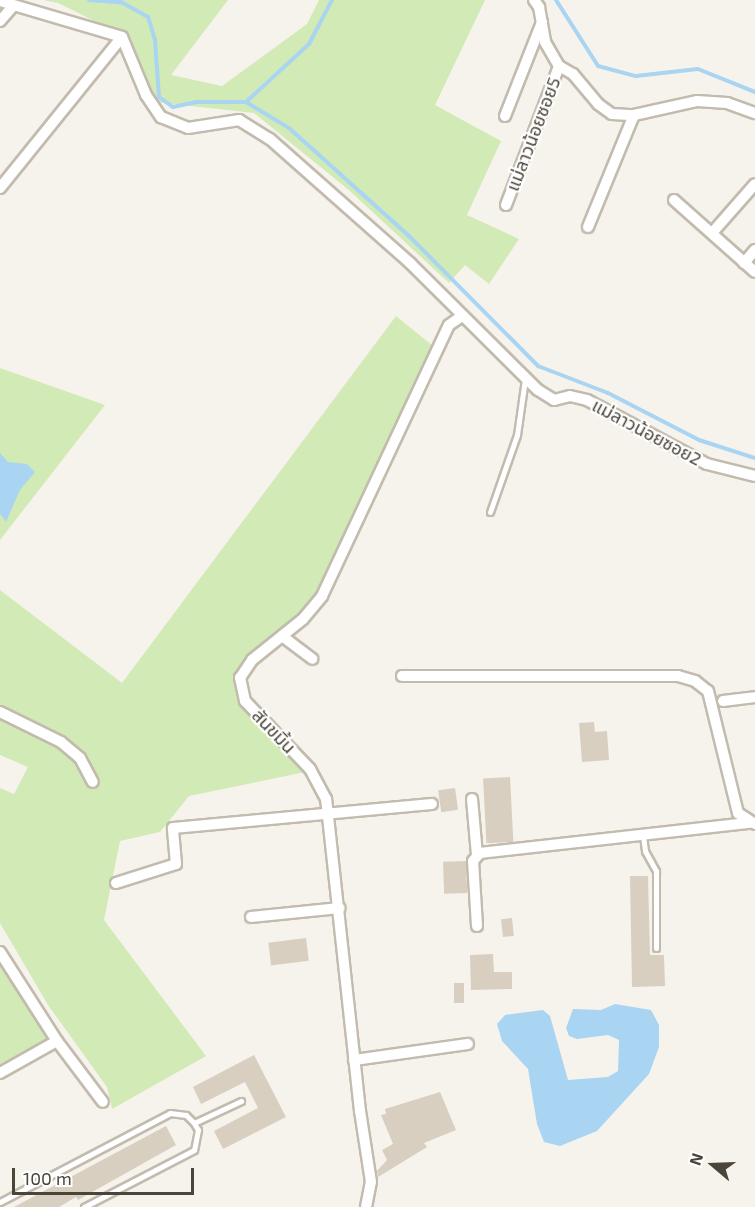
<!DOCTYPE html>
<html>
<head>
<meta charset="utf-8">
<style>
  body { margin:0 }
  #map { position:relative; width:755px; height:1207px; overflow:hidden; background:#f6f3ec; font-family:"Exo 2","Noto Sans Thai",sans-serif }
  div>[style] { position:absolute }
  .green>* { inset:0; background:#d2eab5 }
  .water>* { inset:0; background:#a9d4f2 }
  .stream>* { height:4px; margin:-2px; padding:0 2px; transform-origin:2px; border-radius:2px; background:#a9d4f2 }
  .building>* { inset:0; background:#d8cfc1; transform-origin:0 0 }
  .roads { filter:drop-shadow(2px 0 #c2bbae) drop-shadow(-2px 0 #c2bbae) drop-shadow(0 2px #c2bbae) drop-shadow(0 -2px #c2bbae) }
  .service>* { height:5px; margin:-2.5px; padding:0 2.5px; transform-origin:2.5px; border-radius:2.5px; background:#fff }
  .minor>* { height:10px; margin:-5px; padding:0 5px; transform-origin:5px; border-radius:5px; background:#fff }
  span { translate:-50% -50%; white-space:nowrap; text-align:center; line-height:1.15; -webkit-text-stroke:4.5px #fff; paint-order:stroke }
  .street-label { font-size:18px; color:#4b4439 }
  .north { position:absolute; left:683px; top:1135px; width:60px; height:60px; -webkit-text-stroke:4px #fff; paint-order:stroke; rotate:289deg; font-size:16px; font-weight:700; line-height:24px; text-align:center; color:#4b4439 }
  .north::after { content:''; display:block; margin:auto; width:21px; height:27px; background:#4b4439; clip-path:polygon(50% 0,100% 100%,50% 72%,0 100%) }
  .scale { position:absolute; left:12px; top:1168px; width:182px; height:27px; box-sizing:border-box; border:3px solid #4b4439; border-top:0; padding-left:8px; font-size:18px; line-height:21px; white-space:nowrap; color:#4b4439; -webkit-text-stroke:4px #fff; paint-order:stroke }
</style>
</head>
<body>
<div id="map">
  <div class="green">
    <div style="clip-path:polygon(43px 0,228px 0,171px 75px,222px 86px,307px 24px,319px 0,485px 0,435px 105px,501px 141px,467px 215px,519px 239px,489px 284px,465px 265px,449px 283px,350px 191px,254px 113px,155px 102px,131px 39px,58px 3px)"></div>
    <div style="clip-path:polygon(396px 316px,438px 350px,322px 596px,240px 678px,245px 701px,315px 770px,189px 796px,160px 832px,120px 841px,104px 920px,206px 1056px,112px 1109px,107px 1087px,48px 1005px,0 923px,0 788px,14px 794px,28px 767px,0 755px,0 590px,122px 683px)"></div>
    <div style="clip-path:polygon(0 368px,105px 405px,0 540px)"></div>
    <div style="clip-path:polygon(0 954px,50px 1038px,0 1064px)"></div>
  </div>
  <div class="water">
    <div style="clip-path:polygon(0 453px,8px 462px,27px 464px,35px 472px,20px 490px,6px 522px,0 514px)"></div>
    <div style="clip-path:polygon(615px 1004px,651px 1010px,659px 1025px,659px 1047px,649px 1074px,597px 1131px,560px 1146px,544px 1142px,537px 1124px,528px 1069px,502px 1041px,497px 1024px,505px 1015px,543px 1010px,550px 1016px,568px 1080px,608px 1077px,618px 1071px,619px 1040px,608px 1035px,577px 1039px,569px 1036px,566px 1028px,573px 1009px,601px 1010px)"></div>
  </div>
  <div class="stream">
    <div style="left:89px;top:0;width:32px;rotate:4deg"></div>
    <div style="left:121px;top:2px;width:31px;rotate:29deg"></div>
    <div style="left:148px;top:17px;width:24px;rotate:73deg"></div>
    <div style="left:155px;top:40px;width:57px;rotate:86deg"></div>
    <div style="left:159px;top:97px;width:17px;rotate:36deg"></div>
    <div style="left:173px;top:107px;width:24px;rotate:-12deg"></div>
    <div style="left:196px;top:102px;width:50px"></div>
    <div style="left:246px;top:102px;width:50px;rotate:31.2deg"></div>
    <div style="left:289px;top:128px;width:160px;rotate:42deg"></div>
    <div style="left:408px;top:235px;width:185px;rotate:45.2deg"></div>
    <div style="left:538px;top:366px;width:75px;rotate:21.1deg"></div>
    <div style="left:608px;top:393px;width:102px;rotate:27.3deg"></div>
    <div style="left:699px;top:440px;width:59px;rotate:17.8deg"></div>
    <div style="left:556px;top:0;width:78px;rotate:57.5deg"></div>
    <div style="left:598px;top:66px;width:39px;rotate:15deg"></div>
    <div style="left:636px;top:76px;width:62px;rotate:-6.4deg"></div>
    <div style="left:698px;top:69px;width:61px;rotate:22deg"></div>
    <div style="left:246px;top:102px;width:86px;rotate:-42.6deg"></div>
    <div style="left:309px;top:44px;width:50px;rotate:-62.4deg"></div>
  </div>
  <div class="building">
    <div style="clip-path:polygon(594px 722px,595px 732px,607px 731px,609px 760px,582px 762px,579px 723px)"></div>
    <div style="left:510px;top:777px;width:65px;height:27px;rotate:87deg"></div>
    <div style="left:455px;top:788px;width:22px;height:17px;rotate:82deg"></div>
    <div style="left:466px;top:861px;width:32px;height:23px;rotate:88deg"></div>
    <div style="clip-path:polygon(630px 876px,648px 876px,650px 955px,664px 955px,665px 986px,632px 987px)"></div>
    <div style="left:512px;top:918px;width:18px;height:11px;rotate:84deg"></div>
    <div style="left:306px;top:938px;width:23px;height:38px;rotate:83deg"></div>
    <div style="clip-path:polygon(493px 954px,494px 972px,512px 972px,512px 989px,471px 990px,470px 955px)"></div>
    <div style="left:454px;top:983px;width:10px;height:20px"></div>
    <div style="clip-path:polygon(254px 1055px,286px 1117px,223px 1149px,214px 1131px,258px 1108px,245px 1082px,201px 1104px,193px 1087px)"></div>
    <div style="clip-path:polygon(440px 1092px,456px 1130px,424px 1143px,427px 1147px,378px 1177px,377px 1171px,387px 1160px,382px 1150px,393px 1144px,381px 1115px,386px 1114px,385px 1109px)"></div>
    <div style="clip-path:polygon(166px 1126px,176px 1145px,78px 1200px,76px 1197px,59px 1207px,14px 1207px)"></div>
  </div>
  <div class="roads">
    <div class="service">
      <div style="left:490px;top:512px;width:82px;rotate:-70.7deg"></div>
      <div style="left:517px;top:435px;width:57px;rotate:-81.9deg"></div>
      <div style="left:643px;top:836px;width:15px;rotate:82deg"></div>
      <div style="left:645px;top:851px;width:23px;rotate:61deg"></div>
      <div style="left:656px;top:871px;width:77px;rotate:90deg"></div>
      <div style="left:194px;top:1123px;width:52px;rotate:-25.1deg"></div>
      <div style="left:0;top:1202px;width:192px;rotate:-27.6deg"></div>
      <div style="left:170px;top:1113px;width:16px;rotate:7deg"></div>
      <div style="left:186px;top:1115px;width:11px;rotate:45deg"></div>
      <div style="left:194px;top:1123px;width:8px;rotate:60deg"></div>
      <div style="left:198px;top:1130px;width:20px;rotate:101deg"></div>
      <div style="left:194px;top:1150px;width:124px;rotate:152.6deg"></div>
    </div>
    <div class="minor">
      <div style="left:534px;top:0;width:9px;rotate:54deg"></div>
      <div style="left:539px;top:7px;width:36px;rotate:80deg"></div>
      <div style="left:545px;top:42px;width:28px;rotate:60deg"></div>
      <div style="left:0;top:1px;width:127px;rotate:16.4deg"></div>
      <div style="left:122px;top:37px;width:63px;rotate:67.5deg"></div>
      <div style="left:146px;top:95px;width:27px;rotate:56deg"></div>
      <div style="left:161px;top:117px;width:29px;rotate:22deg"></div>
      <div style="left:188px;top:128px;width:52px;rotate:-8.9deg"></div>
      <div style="left:239px;top:120px;width:36px;rotate:32deg"></div>
      <div style="left:270px;top:139px;width:187px;rotate:41.5deg"></div>
      <div style="left:410px;top:263px;width:180px;rotate:44.8deg"></div>
      <div style="left:538px;top:390px;width:19px;rotate:32deg"></div>
      <div style="left:554px;top:400px;width:16px;rotate:-14deg"></div>
      <div style="left:570px;top:396px;width:17px;rotate:13deg"></div>
      <div style="left:587px;top:400px;width:136px;rotate:28.1deg"></div>
      <div style="left:707px;top:464px;width:49px;rotate:14deg"></div>
      <div style="left:0;top:21px;width:20px;rotate:-49deg"></div>
      <div style="left:505px;top:116px;width:101px;rotate:-68.5deg"></div>
      <div style="left:0;top:188px;width:194px;rotate:-51.1deg"></div>
      <div style="left:674px;top:200px;width:108px;rotate:41.6deg"></div>
      <div style="left:506px;top:205px;width:149px;rotate:-69.1deg"></div>
      <div style="left:559px;top:66px;width:16px;rotate:30deg"></div>
      <div style="left:573px;top:74px;width:39px;rotate:50deg"></div>
      <div style="left:598px;top:104px;width:17px;rotate:36deg"></div>
      <div style="left:612px;top:114px;width:22px;rotate:3deg"></div>
      <div style="left:634px;top:115px;width:65px;rotate:-12.5deg"></div>
      <div style="left:697px;top:101px;width:30px;rotate:4deg"></div>
      <div style="left:727px;top:103px;width:30px;rotate:20deg"></div>
      <div style="left:588px;top:227px;width:121px;rotate:-67.7deg"></div>
      <div style="left:712px;top:233px;width:65px;rotate:-48.7deg"></div>
      <div style="left:744px;top:263px;width:17px;rotate:-50deg"></div>
      <div style="left:282px;top:636px;width:38px;rotate:37deg"></div>
      <div style="left:402px;top:676px;width:276px"></div>
      <div style="left:678px;top:676px;width:18px;rotate:16deg"></div>
      <div style="left:695px;top:681px;width:16px;rotate:38deg"></div>
      <div style="left:708px;top:691px;width:126px;rotate:76.2deg"></div>
      <div style="left:738px;top:813px;width:20px;rotate:33deg"></div>
      <div style="left:723px;top:701px;width:32px;rotate:-7deg"></div>
      <div style="left:0;top:712px;width:68px;rotate:26.2deg"></div>
      <div style="left:61px;top:742px;width:25px;rotate:40deg"></div>
      <div style="left:80px;top:758px;width:27px;rotate:62deg"></div>
      <div style="left:472px;top:799px;width:56px;rotate:84.9deg"></div>
      <div style="left:116px;top:883px;width:63px;rotate:-17.6deg"></div>
      <div style="left:176px;top:864px;width:36px;rotate:-95deg"></div>
      <div style="left:173px;top:828px;width:260px;rotate:-5.3deg"></div>
      <div style="left:251px;top:917px;width:89px;rotate:-5.8deg"></div>
      <div style="left:477px;top:926px;width:65px;rotate:-93.5deg"></div>
      <div style="left:473px;top:861px;width:11px;rotate:-49deg"></div>
      <div style="left:480px;top:853px;width:271px;rotate:-6.4deg"></div>
      <div style="left:0;top:952px;width:106px;rotate:57.4deg"></div>
      <div style="left:57px;top:1041px;width:76px;rotate:53deg"></div>
      <div style="left:354px;top:1060px;width:115px;rotate:-8deg"></div>
      <div style="left:0;top:1073px;width:65px;rotate:-29.3deg"></div>
      <div style="left:366px;top:1207px;width:25px;rotate:-79deg"></div>
      <div style="left:371px;top:1182px;width:72px;rotate:-98.8deg"></div>
      <div style="left:360px;top:1111px;width:314px;rotate:-96.2deg"></div>
      <div style="left:326px;top:799px;width:34px;rotate:-118deg"></div>
      <div style="left:310px;top:769px;width:94px;rotate:-133.7deg"></div>
      <div style="left:245px;top:701px;width:24px;rotate:-102deg"></div>
      <div style="left:240px;top:678px;width:22px;rotate:-56deg"></div>
      <div style="left:252px;top:660px;width:65px;rotate:-38.8deg"></div>
      <div style="left:303px;top:619px;width:30px;rotate:-50deg"></div>
      <div style="left:322px;top:596px;width:299px;rotate:-64.9deg"></div>
      <div style="left:449px;top:325px;width:16px;rotate:-35deg"></div>
    </div>
  </div>
  <div class="street-label">
    <span style="left:533px;top:134px;rotate:-69deg">แม่ลาวน้อยซอย5</span>
    <span style="left:647px;top:432px;rotate:28deg">แม่ลาวน้อยซอย2</span>
    <span style="left:274px;top:731px;rotate:46deg">สันขมิ้น</span>
  </div>
  <div class="north">N</div>
  <div class="scale">100 m</div>
</div>
</body>
</html>
